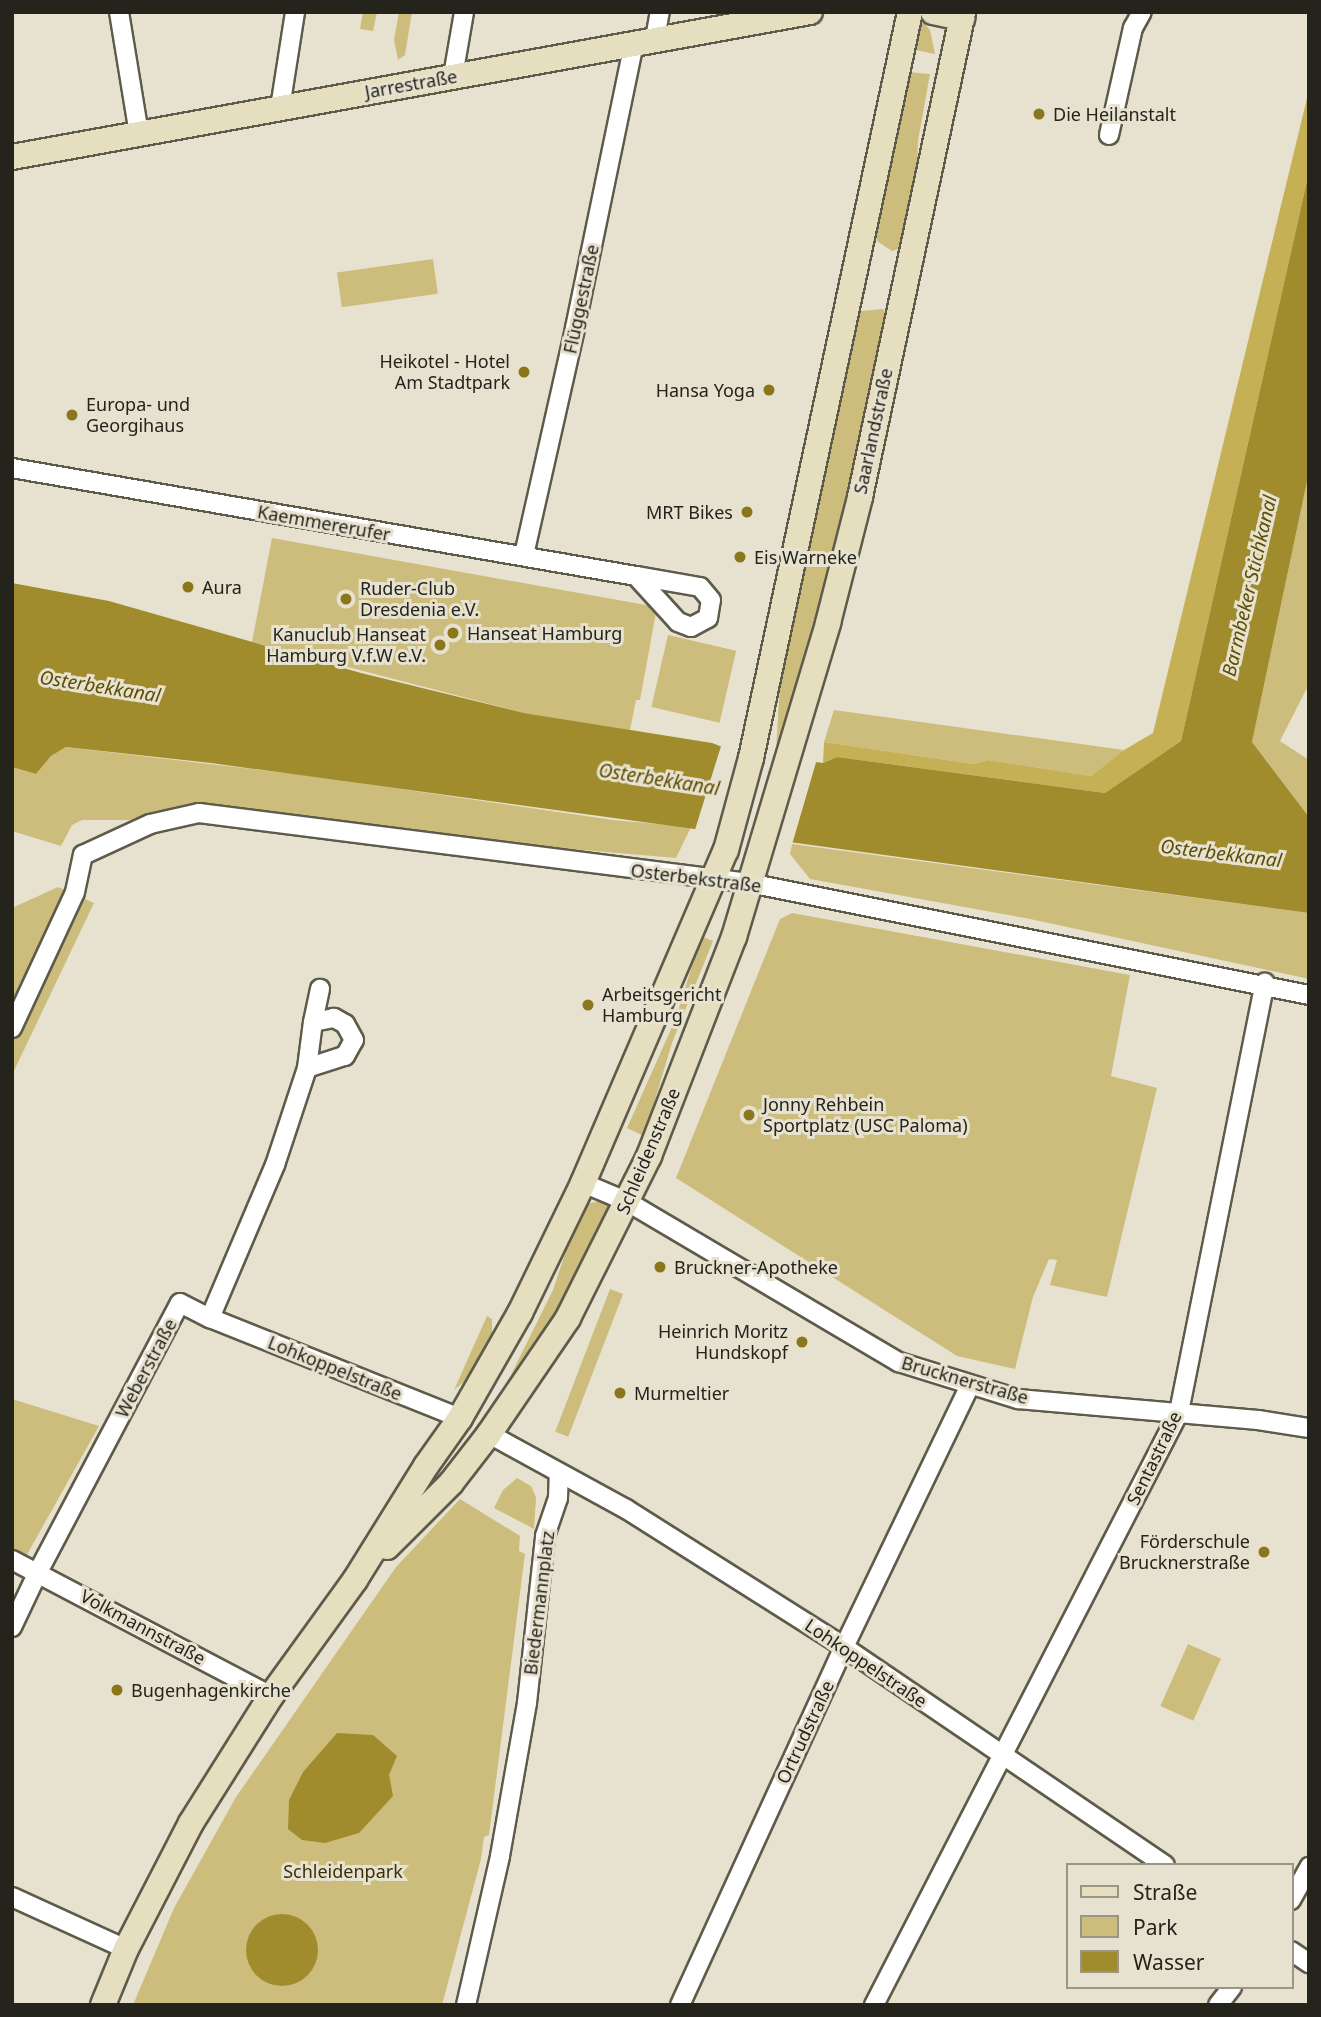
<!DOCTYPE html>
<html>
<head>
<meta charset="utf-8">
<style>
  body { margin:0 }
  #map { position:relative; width:1321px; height:2017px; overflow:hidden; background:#e7e2d0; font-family:"Noto Sans",sans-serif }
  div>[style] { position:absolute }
  .green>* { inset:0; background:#cdbd7c; transform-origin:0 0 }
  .forest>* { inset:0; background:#c6b055 }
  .water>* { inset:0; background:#a18c2d }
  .round { border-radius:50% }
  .pier>* { inset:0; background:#e7e2d0 }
  .roads { filter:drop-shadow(2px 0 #5e5b4a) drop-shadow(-2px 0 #5e5b4a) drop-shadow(0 2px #5e5b4a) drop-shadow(0 -2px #5e5b4a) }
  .street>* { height:18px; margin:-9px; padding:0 9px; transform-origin:9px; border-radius:9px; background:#fff }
  .secondary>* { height:24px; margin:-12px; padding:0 12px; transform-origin:12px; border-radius:12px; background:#e5debf }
  .dots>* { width:19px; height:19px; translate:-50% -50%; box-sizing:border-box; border:4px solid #e7e2d0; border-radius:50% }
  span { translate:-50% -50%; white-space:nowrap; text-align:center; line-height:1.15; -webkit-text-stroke:6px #e7e2d0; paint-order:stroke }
  .street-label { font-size:18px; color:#24231c }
  .poi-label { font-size:18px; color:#24231c }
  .left { translate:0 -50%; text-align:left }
  .right { translate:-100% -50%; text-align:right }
  .park-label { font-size:18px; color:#393007 }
  .water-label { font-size:19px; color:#5d4e03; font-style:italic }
  .frame { position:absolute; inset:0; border:14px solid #24231c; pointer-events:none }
  .legend { position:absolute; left:1066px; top:1863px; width:228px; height:126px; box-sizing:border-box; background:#e7e2d0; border:2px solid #999688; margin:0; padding:9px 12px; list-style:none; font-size:21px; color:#24231c }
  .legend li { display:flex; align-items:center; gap:14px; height:35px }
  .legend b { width:35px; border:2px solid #999688 }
</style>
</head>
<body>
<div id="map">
  <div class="green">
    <div style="clip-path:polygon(363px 12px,377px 12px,373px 31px,360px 29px)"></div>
    <div style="clip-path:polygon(399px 12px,412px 12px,405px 55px,398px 60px,394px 40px)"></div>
    <div style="clip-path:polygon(924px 23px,930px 30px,935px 54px,911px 49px,918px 24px)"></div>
    <div style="clip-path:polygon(908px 72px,930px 74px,918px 141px,916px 192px,905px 247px,892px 251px,877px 241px,874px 215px)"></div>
    <div style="left:433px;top:259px;width:35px;height:97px;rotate:82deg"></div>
    <div style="clip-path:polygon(883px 309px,890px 320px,837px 562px,781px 751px,776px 751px,783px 634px,846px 334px,861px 311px)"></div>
    <div style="clip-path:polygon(1309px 472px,1309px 684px,1280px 741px,1309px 760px,1309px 817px,1252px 742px)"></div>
    <div style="clip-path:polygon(272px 538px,657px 607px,640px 700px,636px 700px,630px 730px,524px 713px,252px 642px)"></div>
    <div style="left:668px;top:635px;width:70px;height:74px;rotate:13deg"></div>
    <div style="clip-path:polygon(834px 710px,1124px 750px,1091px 776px,988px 760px,974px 764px,824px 742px)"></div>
    <div style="clip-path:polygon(66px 747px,311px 776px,613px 820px,691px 827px,676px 858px,525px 845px,197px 806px,130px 820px,82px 820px,72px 825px,61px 846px,12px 831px,12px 767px,36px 774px,51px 756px)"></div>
    <div style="clip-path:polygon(792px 844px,1309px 913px,1309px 979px,1030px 919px,810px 879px,790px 854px)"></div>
    <div style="clip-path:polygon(58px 887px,94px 903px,12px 1075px,12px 908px)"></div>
    <div style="clip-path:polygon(792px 913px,1130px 975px,1111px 1076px,1157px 1088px,1107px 1297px,1050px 1285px,1057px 1260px,1049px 1259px,1033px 1297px,1015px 1369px,957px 1356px,676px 1178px,780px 919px)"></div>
    <div style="clip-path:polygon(701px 936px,713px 941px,672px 1043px,644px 1136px,627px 1128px,676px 1018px)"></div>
    <div style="clip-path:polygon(600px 1201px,611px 1207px,607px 1224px,549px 1327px,499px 1399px,553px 1290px,574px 1227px,586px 1204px)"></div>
    <div style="left:610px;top:1289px;width:14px;height:153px;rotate:21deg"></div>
    <div style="clip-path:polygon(487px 1316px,492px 1319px,492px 1334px,484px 1356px,472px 1375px,454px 1390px)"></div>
    <div style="clip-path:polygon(12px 1399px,99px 1426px,24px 1560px,12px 1555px)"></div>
    <div style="clip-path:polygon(517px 1478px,531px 1486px,536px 1497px,534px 1529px,494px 1508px,503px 1490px)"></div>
    <div style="clip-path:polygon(460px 1499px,520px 1536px,519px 1551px,525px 1554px,489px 1835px,484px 1837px,481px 1859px,442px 2005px,133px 2005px,174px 1908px,236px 1797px,396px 1567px)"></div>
    <div style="left:1188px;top:1644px;width:36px;height:68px;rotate:24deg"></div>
  </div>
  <div class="forest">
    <div style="clip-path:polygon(1309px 90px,1309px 172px,1181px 741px,1105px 793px,837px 757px,823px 763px,824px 742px,974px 764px,988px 760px,1091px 776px,1124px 750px,1153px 733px)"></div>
  </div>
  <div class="water">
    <div style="clip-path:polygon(1309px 172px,1309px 472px,1252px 742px,1309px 817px,1309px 913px,211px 763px,66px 747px,51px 756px,36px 774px,12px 767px,12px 583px,109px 601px,361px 673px,524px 713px,712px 743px,730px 750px,823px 763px,837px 757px,1105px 793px,1181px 741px)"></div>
    <div style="clip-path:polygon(337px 1733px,373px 1735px,397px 1756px,389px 1775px,393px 1796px,359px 1833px,325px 1843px,302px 1840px,288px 1829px,289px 1800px,303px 1772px)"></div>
    <div class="round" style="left:246px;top:1914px;width:72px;height:72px"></div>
  </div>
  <div class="pier">
    <div style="clip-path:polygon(722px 743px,817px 759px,791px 848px,694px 833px)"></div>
  </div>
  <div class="roads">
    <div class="street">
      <div style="left:119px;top:12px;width:124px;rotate:80.7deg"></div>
      <div style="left:655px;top:39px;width:27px;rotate:-80deg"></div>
      <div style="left:453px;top:76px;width:65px;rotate:-80.2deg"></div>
      <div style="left:280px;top:108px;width:97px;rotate:-81.1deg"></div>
      <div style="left:1109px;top:135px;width:110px;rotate:-77.4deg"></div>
      <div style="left:1133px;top:28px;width:18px;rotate:-61deg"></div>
      <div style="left:12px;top:468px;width:633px;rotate:9.82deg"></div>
      <div style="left:636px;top:576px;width:62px;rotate:47.6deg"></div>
      <div style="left:678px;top:622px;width:14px;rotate:21deg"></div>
      <div style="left:691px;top:627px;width:19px;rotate:-28deg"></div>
      <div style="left:708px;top:618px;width:18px;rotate:-81deg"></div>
      <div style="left:711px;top:600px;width:17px;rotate:-130deg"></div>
      <div style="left:700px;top:587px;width:65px;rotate:-170.2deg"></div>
      <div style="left:524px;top:555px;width:233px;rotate:-77.3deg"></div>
      <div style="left:575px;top:328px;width:291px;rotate:-78.3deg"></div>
      <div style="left:12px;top:1028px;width:150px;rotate:-65.1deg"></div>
      <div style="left:75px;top:892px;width:38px;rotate:-78deg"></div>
      <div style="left:83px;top:855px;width:74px;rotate:-24.8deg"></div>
      <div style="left:150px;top:824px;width:50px;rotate:-12.7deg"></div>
      <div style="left:199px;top:813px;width:554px;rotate:7.25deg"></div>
      <div style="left:749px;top:883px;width:571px;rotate:11.31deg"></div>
      <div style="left:307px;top:1068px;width:40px;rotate:-18deg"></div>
      <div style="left:345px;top:1056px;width:18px;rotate:-61deg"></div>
      <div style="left:354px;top:1040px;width:18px;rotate:-119deg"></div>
      <div style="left:345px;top:1024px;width:13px;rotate:-151deg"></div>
      <div style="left:334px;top:1018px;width:21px;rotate:169deg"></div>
      <div style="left:313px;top:1022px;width:34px;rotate:-78deg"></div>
      <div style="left:583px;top:1183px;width:49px;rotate:22.9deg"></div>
      <div style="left:628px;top:1202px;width:315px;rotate:30.6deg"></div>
      <div style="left:899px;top:1362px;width:125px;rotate:17.3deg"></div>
      <div style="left:1018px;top:1399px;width:241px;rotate:5deg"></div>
      <div style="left:1258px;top:1420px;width:52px;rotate:8.9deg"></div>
      <div style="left:210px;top:1318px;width:166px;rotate:-67deg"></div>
      <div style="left:275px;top:1165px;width:102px;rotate:-71.7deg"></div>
      <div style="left:307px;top:1068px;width:46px;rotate:-82.6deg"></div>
      <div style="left:489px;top:1434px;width:156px;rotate:28.7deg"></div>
      <div style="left:626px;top:1509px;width:258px;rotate:32.3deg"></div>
      <div style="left:844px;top:1647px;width:388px;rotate:34.2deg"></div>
      <div style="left:12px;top:1560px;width:293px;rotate:27.7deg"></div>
      <div style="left:12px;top:1627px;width:61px;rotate:-64.7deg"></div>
      <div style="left:38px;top:1572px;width:304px;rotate:-62.2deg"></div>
      <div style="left:180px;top:1303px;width:34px;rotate:27deg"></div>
      <div style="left:210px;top:1318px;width:269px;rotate:21.8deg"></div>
      <div style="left:12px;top:1897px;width:125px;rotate:24.5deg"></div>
      <div style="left:1291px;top:1900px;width:38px;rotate:-61deg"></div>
      <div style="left:1291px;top:1951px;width:22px;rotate:34deg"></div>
      <div style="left:466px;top:2005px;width:153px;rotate:-77.1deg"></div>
      <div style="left:500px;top:1856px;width:155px;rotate:-80deg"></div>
      <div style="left:527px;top:1703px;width:168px;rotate:-83.8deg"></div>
      <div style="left:545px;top:1536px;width:40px;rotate:-71.1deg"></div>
      <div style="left:558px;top:1498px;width:23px;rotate:-88deg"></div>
      <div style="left:680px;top:2005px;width:394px;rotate:-65.4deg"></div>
      <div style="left:844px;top:1647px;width:291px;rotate:-64.3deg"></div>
      <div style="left:874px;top:2005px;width:667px;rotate:-62.78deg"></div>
      <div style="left:1179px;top:1412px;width:438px;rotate:-78.7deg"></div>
      <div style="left:1218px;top:2005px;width:23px;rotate:-52deg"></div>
    </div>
    <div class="secondary">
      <div style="left:933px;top:12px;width:30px;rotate:12deg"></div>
      <div style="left:12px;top:157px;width:811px;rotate:-10.3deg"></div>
      <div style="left:387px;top:1547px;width:91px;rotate:-45deg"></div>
      <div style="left:451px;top:1483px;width:62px;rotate:-52.2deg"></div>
      <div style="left:489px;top:1434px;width:140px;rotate:-55.7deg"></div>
      <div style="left:568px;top:1318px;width:181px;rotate:-63.4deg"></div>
      <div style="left:649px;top:1156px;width:235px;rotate:-68.8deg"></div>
      <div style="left:734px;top:937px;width:328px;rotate:-73.3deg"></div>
      <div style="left:828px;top:623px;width:130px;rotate:-75.7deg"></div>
      <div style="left:860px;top:497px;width:496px;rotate:-78deg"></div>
      <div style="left:103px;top:2005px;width:61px;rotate:-67.7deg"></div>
      <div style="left:126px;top:1949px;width:142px;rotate:-62.7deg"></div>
      <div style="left:191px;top:1823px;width:150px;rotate:-57.8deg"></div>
      <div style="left:271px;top:1696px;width:143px;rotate:-54.1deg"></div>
      <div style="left:355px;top:1580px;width:134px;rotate:-58.1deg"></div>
      <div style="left:426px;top:1466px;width:59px;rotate:-54.7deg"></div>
      <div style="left:460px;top:1418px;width:121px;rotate:-60.3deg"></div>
      <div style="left:520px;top:1313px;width:144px;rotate:-64.1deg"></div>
      <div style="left:583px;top:1183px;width:362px;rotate:-66.8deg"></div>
      <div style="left:726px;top:850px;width:95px;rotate:-74.8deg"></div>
      <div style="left:751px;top:758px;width:763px;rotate:-77.97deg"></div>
    </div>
  </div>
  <div class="dots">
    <div style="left:1039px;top:114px;background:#8b771b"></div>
    <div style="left:524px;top:372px;background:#8b771b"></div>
    <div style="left:769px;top:390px;background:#8b771b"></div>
    <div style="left:72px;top:415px;background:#8b771b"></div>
    <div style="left:747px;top:512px;background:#8b771b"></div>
    <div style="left:740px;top:557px;background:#8b771b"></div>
    <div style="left:188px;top:587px;background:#8b771b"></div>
    <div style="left:346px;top:599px;background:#8b771b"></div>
    <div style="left:453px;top:633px;background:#8b771b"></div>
    <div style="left:440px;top:645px;background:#8b771b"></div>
    <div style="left:588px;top:1005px;background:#8b771b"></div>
    <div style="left:749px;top:1115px;background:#8b771b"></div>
    <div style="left:660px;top:1267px;background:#8b771b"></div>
    <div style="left:802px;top:1342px;background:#8b771b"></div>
    <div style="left:620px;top:1393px;background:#8b771b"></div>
    <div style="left:1264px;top:1552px;background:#8b771b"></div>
    <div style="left:117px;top:1690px;background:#8b771b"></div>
  </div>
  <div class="street-label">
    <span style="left:411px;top:84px;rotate:-10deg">Jarrestraße</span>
    <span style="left:581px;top:299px;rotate:-78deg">Flüggestraße</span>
    <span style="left:873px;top:431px;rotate:-78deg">Saarlandstraße</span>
    <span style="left:324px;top:523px;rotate:10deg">Kaemmererufer</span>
    <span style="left:696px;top:878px;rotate:7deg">Osterbekstraße</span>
    <span style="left:648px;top:1151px;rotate:-67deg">Schleidenstraße</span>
    <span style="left:146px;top:1368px;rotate:-62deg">Weberstraße</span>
    <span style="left:335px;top:1368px;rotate:22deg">Lohkoppelstraße</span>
    <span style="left:965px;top:1380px;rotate:16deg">Brucknerstraße</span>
    <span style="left:1154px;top:1458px;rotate:-64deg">Sentastraße</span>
    <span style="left:539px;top:1603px;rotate:-83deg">Biedermannplatz</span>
    <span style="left:143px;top:1627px;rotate:28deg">Volkmannstraße</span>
    <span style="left:866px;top:1663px;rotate:34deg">Lohkoppelstraße</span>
    <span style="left:805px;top:1732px;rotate:-65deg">Ortrudstraße</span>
  </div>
  <div class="poi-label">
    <span class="left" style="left:1053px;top:114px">Die Heilanstalt</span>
    <span class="right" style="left:510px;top:372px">Heikotel - Hotel<br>Am Stadtpark</span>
    <span class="right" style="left:755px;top:390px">Hansa Yoga</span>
    <span class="left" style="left:86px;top:415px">Europa- und<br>Georgihaus</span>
    <span class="right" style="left:733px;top:512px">MRT Bikes</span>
    <span class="left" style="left:754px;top:557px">Eis Warneke</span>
    <span class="left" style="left:202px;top:587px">Aura</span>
    <span class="left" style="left:360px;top:599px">Ruder-Club<br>Dresdenia e.V.</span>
    <span class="left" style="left:467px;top:633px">Hanseat Hamburg</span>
    <span class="right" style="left:426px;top:645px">Kanuclub Hanseat<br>Hamburg V.f.W e.V.</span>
    <span class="left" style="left:602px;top:1005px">Arbeitsgericht<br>Hamburg</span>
    <span class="left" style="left:763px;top:1115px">Jonny Rehbein<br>Sportplatz (USC Paloma)</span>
    <span class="left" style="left:674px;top:1267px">Bruckner-Apotheke</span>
    <span class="right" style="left:788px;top:1342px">Heinrich Moritz<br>Hundskopf</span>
    <span class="left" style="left:634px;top:1393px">Murmeltier</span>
    <span class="right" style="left:1250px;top:1552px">Förderschule<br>Brucknerstraße</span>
    <span class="left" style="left:131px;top:1690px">Bugenhagenkirche</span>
  </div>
  <div class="park-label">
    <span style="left:343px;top:1871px">Schleidenpark</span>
  </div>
  <div class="water-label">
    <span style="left:1250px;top:586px;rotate:-77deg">Barmbeker Stichkanal</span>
    <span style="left:100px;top:687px;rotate:9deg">Osterbekkanal</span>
    <span style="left:659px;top:780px;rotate:9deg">Osterbekkanal</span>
    <span style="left:1221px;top:854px;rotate:7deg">Osterbekkanal</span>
  </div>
  <div class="frame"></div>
  <ul class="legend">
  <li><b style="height:9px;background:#e5debf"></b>Straße</li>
  <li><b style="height:19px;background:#cdbd7c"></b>Park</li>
  <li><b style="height:19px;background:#a18c2d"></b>Wasser</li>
  </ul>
</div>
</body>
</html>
